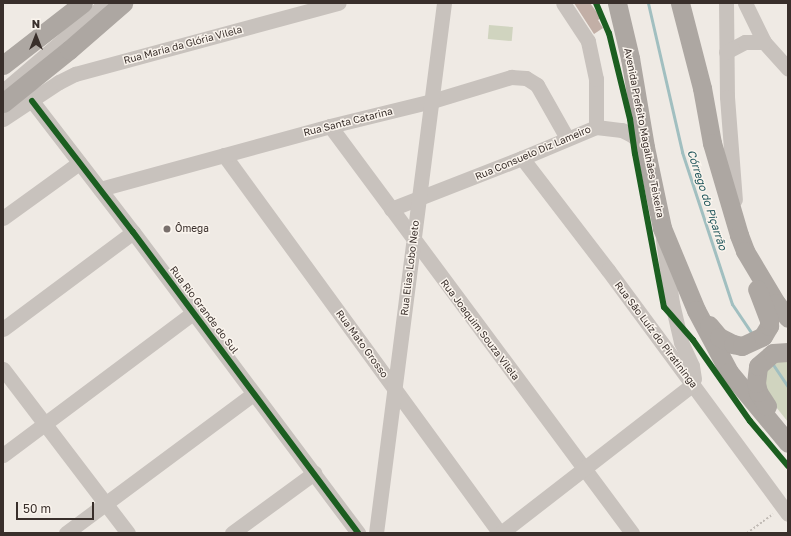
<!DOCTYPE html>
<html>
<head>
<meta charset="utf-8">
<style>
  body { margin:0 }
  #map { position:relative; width:791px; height:536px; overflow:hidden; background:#efeae4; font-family:"Golos Text",sans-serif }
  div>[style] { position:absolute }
  .green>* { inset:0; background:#d0d4bf; transform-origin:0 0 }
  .stream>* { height:3px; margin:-1.5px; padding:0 1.5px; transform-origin:1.5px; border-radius:1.5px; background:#a1bfc0 }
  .building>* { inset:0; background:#c2afa6 }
  .path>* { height:2px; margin-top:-1px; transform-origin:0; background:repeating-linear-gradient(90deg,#c1bbb5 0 2px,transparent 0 4px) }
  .minor>* { height:15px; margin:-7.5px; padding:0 7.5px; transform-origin:7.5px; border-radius:7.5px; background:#c8c2bd }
  .major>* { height:19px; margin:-9.5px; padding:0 9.5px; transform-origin:9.5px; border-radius:9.5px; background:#ada7a2 }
  .cycleway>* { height:6px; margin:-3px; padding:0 3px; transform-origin:3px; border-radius:3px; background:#1b5e20 }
  .dots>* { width:11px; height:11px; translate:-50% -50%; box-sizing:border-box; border:2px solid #faf4ed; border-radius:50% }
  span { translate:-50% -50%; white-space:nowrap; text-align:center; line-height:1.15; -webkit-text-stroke:3px #faf4ed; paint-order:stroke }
  .street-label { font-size:10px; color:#392f2b }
  .poi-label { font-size:10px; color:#392f2b }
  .left { translate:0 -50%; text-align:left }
  .water-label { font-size:11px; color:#20565b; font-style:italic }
  .frame { position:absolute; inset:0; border:4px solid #392f2b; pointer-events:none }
  .north { position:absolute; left:16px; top:16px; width:40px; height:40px; -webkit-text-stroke:3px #faf4ed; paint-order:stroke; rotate:0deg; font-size:11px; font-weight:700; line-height:16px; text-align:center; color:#392f2b }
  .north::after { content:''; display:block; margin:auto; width:14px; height:18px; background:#392f2b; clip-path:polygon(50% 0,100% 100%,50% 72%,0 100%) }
  .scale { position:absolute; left:16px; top:502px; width:78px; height:18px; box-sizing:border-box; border:2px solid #392f2b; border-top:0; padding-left:5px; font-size:12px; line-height:14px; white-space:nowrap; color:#392f2b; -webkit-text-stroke:3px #faf4ed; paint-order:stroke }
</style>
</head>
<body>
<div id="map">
  <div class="green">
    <div style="left:489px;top:25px;width:24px;height:14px;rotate:5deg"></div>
    <div style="clip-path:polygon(778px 362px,788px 362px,788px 422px,765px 393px,764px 373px)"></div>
  </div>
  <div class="stream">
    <div style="left:648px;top:3px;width:153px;rotate:77.1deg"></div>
    <div style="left:682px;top:152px;width:160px;rotate:71.8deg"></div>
    <div style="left:732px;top:304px;width:36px;rotate:56deg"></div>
    <div style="left:772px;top:363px;width:29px;rotate:56deg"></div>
  </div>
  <div class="building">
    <div style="clip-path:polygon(574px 3px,590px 3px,601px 18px,598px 20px,603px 28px,594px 34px)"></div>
  </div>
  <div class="path">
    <div style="left:747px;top:533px;width:32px;rotate:-36deg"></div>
  </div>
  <div class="minor">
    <div style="left:726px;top:3px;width:94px;rotate:89.4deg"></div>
    <div style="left:727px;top:97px;width:103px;rotate:85.6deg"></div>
    <div style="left:745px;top:3px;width:43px;rotate:64deg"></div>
    <div style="left:764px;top:42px;width:36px;rotate:48deg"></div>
    <div style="left:726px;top:52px;width:21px;rotate:-28deg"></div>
    <div style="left:745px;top:42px;width:19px"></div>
    <div style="left:3px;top:91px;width:135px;rotate:-40.5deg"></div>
    <div style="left:32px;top:101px;width:165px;rotate:52.4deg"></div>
    <div style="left:133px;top:232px;width:376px;rotate:53.2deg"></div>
    <div style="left:3px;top:119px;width:67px;rotate:-33.5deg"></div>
    <div style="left:59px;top:82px;width:18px;rotate:-27deg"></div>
    <div style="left:75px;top:74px;width:273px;rotate:-15.1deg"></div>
    <div style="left:330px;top:126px;width:507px;rotate:53.42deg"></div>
    <div style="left:596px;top:127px;width:26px;rotate:7deg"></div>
    <div style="left:622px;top:130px;width:11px;rotate:27deg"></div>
    <div style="left:632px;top:135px;width:18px;rotate:43deg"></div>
    <div style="left:224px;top:155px;width:468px;rotate:53.9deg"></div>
    <div style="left:522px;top:158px;width:141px;rotate:52.5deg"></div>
    <div style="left:608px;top:270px;width:303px;rotate:53.6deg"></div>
    <div style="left:100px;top:189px;width:238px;rotate:-15.3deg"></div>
    <div style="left:330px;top:126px;width:105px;rotate:-13.8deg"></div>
    <div style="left:432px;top:101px;width:83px;rotate:-16.9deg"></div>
    <div style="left:511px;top:77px;width:15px;rotate:4deg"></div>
    <div style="left:526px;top:78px;width:13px;rotate:32deg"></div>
    <div style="left:537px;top:85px;width:61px;rotate:60.5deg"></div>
    <div style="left:391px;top:209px;width:141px;rotate:-21.3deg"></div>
    <div style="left:522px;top:158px;width:80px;rotate:-22.7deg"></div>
    <div style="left:596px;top:127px;width:48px;rotate:-90deg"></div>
    <div style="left:596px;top:79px;width:39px;rotate:-102deg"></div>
    <div style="left:588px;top:41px;width:45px;rotate:-123.3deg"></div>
    <div style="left:3px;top:218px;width:94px;rotate:-35.9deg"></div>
    <div style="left:663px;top:240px;width:64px;rotate:81.9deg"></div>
    <div style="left:672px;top:303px;width:40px;rotate:77deg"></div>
    <div style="left:681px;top:342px;width:26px;rotate:65deg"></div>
    <div style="left:692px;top:366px;width:13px;rotate:81deg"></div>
    <div style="left:3px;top:329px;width:162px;rotate:-36.7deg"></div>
    <div style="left:3px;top:369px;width:206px;rotate:52.7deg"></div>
    <div style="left:3px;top:455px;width:237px;rotate:-36.8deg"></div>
    <div style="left:66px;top:533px;width:233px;rotate:-36.6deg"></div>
    <div style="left:232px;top:533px;width:102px;rotate:-36.2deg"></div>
    <div style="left:376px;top:533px;width:534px;rotate:-82.69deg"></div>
    <div style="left:501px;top:533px;width:243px;rotate:-37.8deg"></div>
  </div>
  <div class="major">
    <div style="left:617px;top:3px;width:57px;rotate:76.7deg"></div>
    <div style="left:630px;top:58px;width:90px;rotate:80.4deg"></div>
    <div style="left:645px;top:147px;width:83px;rotate:78.1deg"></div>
    <div style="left:662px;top:228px;width:89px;rotate:67.5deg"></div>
    <div style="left:696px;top:310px;width:70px;rotate:62deg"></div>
    <div style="left:729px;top:372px;width:92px;rotate:50.3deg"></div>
    <div style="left:680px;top:3px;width:88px;rotate:75.5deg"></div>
    <div style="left:702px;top:88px;width:56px;rotate:79.7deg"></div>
    <div style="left:712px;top:143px;width:96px;rotate:73.6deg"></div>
    <div style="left:739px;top:235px;width:17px;rotate:69deg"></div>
    <div style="left:745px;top:251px;width:61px;rotate:59.2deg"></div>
    <div style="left:776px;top:303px;width:19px;rotate:51deg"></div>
    <div style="left:3px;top:65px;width:101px;rotate:-37.8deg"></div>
    <div style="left:3px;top:103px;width:85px;rotate:-38.8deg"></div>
    <div style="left:69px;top:50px;width:72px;rotate:-41deg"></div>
    <div style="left:709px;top:325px;width:16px;rotate:50deg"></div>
    <div style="left:719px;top:337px;width:16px;rotate:27deg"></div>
    <div style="left:733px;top:344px;width:9px;rotate:13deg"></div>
    <div style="left:742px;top:346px;width:23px;rotate:-25deg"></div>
    <div style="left:763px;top:336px;width:12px;rotate:-59deg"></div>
    <div style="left:769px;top:326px;width:6px;rotate:-90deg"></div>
    <div style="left:769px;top:320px;width:33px;rotate:-111deg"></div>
    <div style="left:767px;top:406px;width:17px;rotate:-123deg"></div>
    <div style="left:758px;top:392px;width:9px;rotate:-103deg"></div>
    <div style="left:756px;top:383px;width:17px;rotate:-83deg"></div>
    <div style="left:758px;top:366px;width:20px;rotate:-41deg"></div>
    <div style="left:773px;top:353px;width:15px;rotate:-4deg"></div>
  </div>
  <div class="cycleway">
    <div style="left:596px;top:3px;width:33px;rotate:67deg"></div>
    <div style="left:609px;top:33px;width:89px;rotate:76.3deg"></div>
    <div style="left:630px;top:119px;width:35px;rotate:82deg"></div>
    <div style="left:635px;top:154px;width:156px;rotate:79.3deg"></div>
    <div style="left:664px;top:307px;width:44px;rotate:48.7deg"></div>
    <div style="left:693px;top:340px;width:99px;rotate:54.9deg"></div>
    <div style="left:750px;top:421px;width:59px;rotate:49.8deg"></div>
    <div style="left:32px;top:101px;width:165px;rotate:52.4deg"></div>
    <div style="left:133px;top:232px;width:376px;rotate:53.2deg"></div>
  </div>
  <div class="dots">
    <div style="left:167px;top:229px;background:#79706c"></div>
  </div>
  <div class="street-label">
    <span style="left:183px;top:45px;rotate:-15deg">Rua Maria da Glória Vilela</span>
    <span style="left:348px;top:122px;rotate:-14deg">Rua Santa Catarina</span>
    <span style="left:644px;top:133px;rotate:79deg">Avenida Prefeito Magalhães Teixeira</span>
    <span style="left:533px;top:153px;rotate:-23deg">Rua Consuelo Diz Lameiro</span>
    <span style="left:410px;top:268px;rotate:-83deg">Rua Elias Lobo Neto</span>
    <span style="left:204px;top:310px;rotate:53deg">Rua Rio Grande do Sul</span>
    <span style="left:480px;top:330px;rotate:53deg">Rua Joaquim Souza Vilela</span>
    <span style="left:656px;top:335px;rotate:53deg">Rua São Luíz do Piratininga</span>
    <span style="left:362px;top:344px;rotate:54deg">Rua Mato Grosso</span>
  </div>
  <div class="poi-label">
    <span class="left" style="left:175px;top:229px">Ômega</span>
  </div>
  <div class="water-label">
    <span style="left:707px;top:200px;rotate:72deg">Córrego do Piçarrão</span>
  </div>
  <div class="frame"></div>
  <div class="north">N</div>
  <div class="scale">50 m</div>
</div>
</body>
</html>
